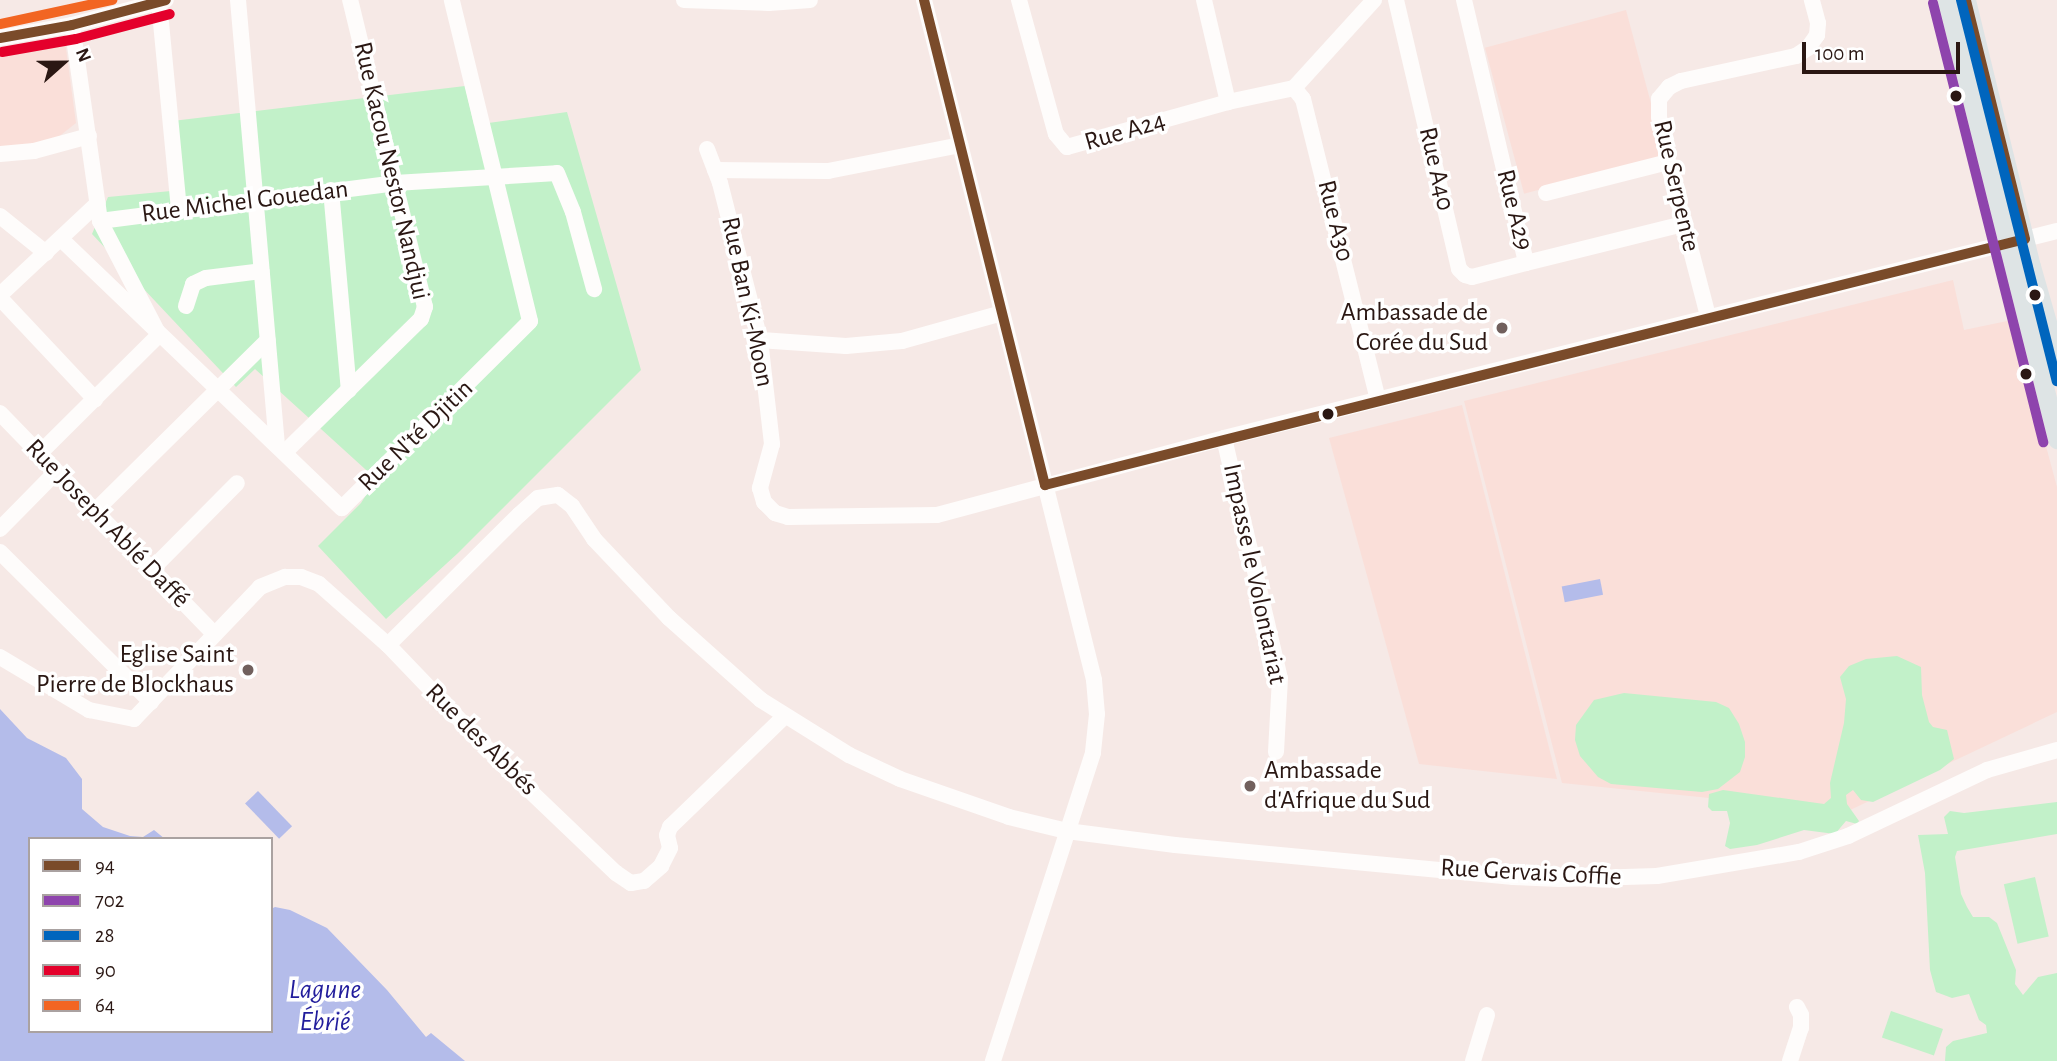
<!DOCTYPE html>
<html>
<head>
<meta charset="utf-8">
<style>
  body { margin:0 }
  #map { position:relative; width:2057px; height:1061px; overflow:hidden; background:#f6e9e6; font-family:"Alegreya Sans",sans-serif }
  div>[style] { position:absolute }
  .built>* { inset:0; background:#fadfd9; transform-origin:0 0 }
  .green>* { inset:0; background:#c2f1c9; transform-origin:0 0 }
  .water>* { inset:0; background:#b4bcea; transform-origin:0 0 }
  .minor>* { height:16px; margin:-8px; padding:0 8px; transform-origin:8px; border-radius:8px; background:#fefcfb }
  .major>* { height:19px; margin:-9.5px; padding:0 9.5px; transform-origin:9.5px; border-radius:9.5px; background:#dee4e5 }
  .bus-1>* { height:10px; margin:-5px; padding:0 5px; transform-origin:5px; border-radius:5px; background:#7a4b2a }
  .bus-2>* { height:10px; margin:-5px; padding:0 5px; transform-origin:5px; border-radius:5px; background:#8e44ad }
  .bus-3>* { height:10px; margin:-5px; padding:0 5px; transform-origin:5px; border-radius:5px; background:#0065bd }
  .bus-4>* { height:10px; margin:-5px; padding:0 5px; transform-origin:5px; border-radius:5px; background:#e4002b }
  .bus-5>* { height:10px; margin:-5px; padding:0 5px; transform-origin:5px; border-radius:5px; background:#f26522 }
  .dots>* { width:19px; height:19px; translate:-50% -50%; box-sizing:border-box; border:4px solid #fff; border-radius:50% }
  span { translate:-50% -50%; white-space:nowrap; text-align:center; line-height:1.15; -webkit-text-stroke:7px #fff; paint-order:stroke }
  .street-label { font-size:26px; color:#2a1713 }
  .poi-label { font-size:26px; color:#2a1713 }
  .right { translate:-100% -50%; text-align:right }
  .left { translate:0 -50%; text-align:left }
  .water-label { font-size:28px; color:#221d9c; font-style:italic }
  .legend { position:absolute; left:28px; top:837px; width:245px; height:196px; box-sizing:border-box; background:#fff; border:2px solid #aaa2a1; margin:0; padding:9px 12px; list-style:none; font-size:21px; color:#2a1713 }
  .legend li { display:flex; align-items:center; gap:14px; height:35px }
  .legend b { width:35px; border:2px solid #aaa2a1 }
  .north { position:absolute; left:28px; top:28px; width:70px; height:70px; -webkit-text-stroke:5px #fff; paint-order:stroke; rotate:69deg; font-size:19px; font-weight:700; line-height:28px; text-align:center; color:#2a1713 }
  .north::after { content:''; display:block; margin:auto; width:24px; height:32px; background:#2a1713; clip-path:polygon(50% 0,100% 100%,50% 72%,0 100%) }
  .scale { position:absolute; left:1802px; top:42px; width:158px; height:32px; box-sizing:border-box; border:4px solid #2a1713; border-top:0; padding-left:9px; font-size:21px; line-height:24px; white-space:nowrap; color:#2a1713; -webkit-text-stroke:5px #fff; paint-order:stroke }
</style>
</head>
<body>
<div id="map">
  <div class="built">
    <div style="left:1626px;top:10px;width:151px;height:146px;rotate:75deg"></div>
    <div style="clip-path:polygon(65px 41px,76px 123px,52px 142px,0 148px,0 51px)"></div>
    <div style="clip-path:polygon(1953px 280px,1964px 330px,2012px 320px,2057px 487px,2057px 712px,1846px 812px,1562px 783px,1464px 401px)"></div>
    <div style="clip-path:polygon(1462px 405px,1557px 779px,1419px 764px,1329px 438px)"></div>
  </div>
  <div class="green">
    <div style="clip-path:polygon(465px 86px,474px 125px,567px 112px,641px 370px,458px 553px,386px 619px,318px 546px,361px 503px,376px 479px,255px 369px,236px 387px,92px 234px,108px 197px,171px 191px,164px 122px)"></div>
    <div style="clip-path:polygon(1897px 656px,1921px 667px,1922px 695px,1929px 722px,1933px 727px,1947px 730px,1954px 759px,1940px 770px,1873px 802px,1861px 800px,1853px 790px,1846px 795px,1847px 804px,1859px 821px,1857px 824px,1846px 821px,1835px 834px,1804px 830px,1757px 845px,1730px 849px,1725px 846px,1730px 823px,1727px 811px,1712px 811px,1708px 807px,1709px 794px,1723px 790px,1824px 804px,1831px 798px,1830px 783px,1844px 723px,1846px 699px,1840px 677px,1849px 666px,1866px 659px)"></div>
    <div style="clip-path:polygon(1624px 693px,1716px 702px,1729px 708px,1739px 724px,1745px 742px,1745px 757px,1740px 772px,1718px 789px,1702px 792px,1611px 784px,1598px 777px,1580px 756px,1575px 740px,1576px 725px,1594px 700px)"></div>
    <div style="clip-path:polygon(2057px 802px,2057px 834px,1957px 851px,1955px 857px,1961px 894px,1967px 907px,1973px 917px,1989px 917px,1997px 923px,2016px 970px,2015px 984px,2023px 995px,2038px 977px,2057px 973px,2057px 1061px,1945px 1061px,1946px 1047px,1953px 1041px,1987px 1033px,1986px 1025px,1979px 1020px,1969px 994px,1952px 998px,1936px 992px,1930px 970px,1925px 873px,1918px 835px,1948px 834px,1944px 817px,1950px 811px,1964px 813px)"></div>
    <div style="left:2035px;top:877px;width:61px;height:32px;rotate:77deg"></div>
    <div style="left:1891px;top:1011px;width:55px;height:28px;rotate:19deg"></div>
  </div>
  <div class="water">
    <div style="left:1600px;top:579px;width:16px;height:39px;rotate:79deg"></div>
    <div style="clip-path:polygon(0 709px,27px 738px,66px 758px,82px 779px,82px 809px,103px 827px,130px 836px,143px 837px,154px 830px,165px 839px,30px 839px,30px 1031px,271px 1031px,271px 909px,275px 907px,290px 910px,327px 928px,387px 990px,426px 1037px,431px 1033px,465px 1061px,0 1061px)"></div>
    <div style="left:258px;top:791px;width:49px;height:18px;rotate:46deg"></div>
  </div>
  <div class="minor">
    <div style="left:238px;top:0;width:447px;rotate:85deg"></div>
    <div style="left:684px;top:0;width:85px;rotate:2deg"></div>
    <div style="left:769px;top:3px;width:41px;rotate:-4.2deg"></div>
    <div style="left:924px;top:0;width:701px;rotate:75.96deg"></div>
    <div style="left:1094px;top:680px;width:34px;rotate:85deg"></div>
    <div style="left:1097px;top:714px;width:39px;rotate:96deg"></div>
    <div style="left:1093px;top:753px;width:324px;rotate:108deg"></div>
    <div style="left:1019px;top:0;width:139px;rotate:74.6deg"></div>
    <div style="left:1056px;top:134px;width:17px;rotate:50deg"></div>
    <div style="left:1067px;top:147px;width:167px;rotate:-15.6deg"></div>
    <div style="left:1228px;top:102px;width:67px;rotate:-12deg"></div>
    <div style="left:1204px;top:0;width:105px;rotate:76.8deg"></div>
    <div style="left:1396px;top:0;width:276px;rotate:76.8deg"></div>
    <div style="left:1459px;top:269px;width:8px;rotate:45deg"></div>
    <div style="left:1465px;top:275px;width:7px;rotate:16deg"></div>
    <div style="left:1472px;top:277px;width:56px;rotate:-14.5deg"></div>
    <div style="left:1464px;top:0;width:270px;rotate:76.7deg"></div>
    <div style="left:1526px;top:263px;width:163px;rotate:-13.9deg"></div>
    <div style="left:159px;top:2px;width:210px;rotate:84.5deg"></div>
    <div style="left:0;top:38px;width:73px;rotate:-10.2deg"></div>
    <div style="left:72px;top:25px;width:97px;rotate:-14.9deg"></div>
    <div style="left:1294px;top:88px;width:14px;rotate:51deg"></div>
    <div style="left:1303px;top:99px;width:309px;rotate:76deg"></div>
    <div style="left:1294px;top:88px;width:119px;rotate:-47.7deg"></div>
    <div style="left:707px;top:149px;width:36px;rotate:69deg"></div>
    <div style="left:720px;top:183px;width:162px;rotate:75.7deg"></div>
    <div style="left:760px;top:340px;width:105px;rotate:83.4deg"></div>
    <div style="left:772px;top:444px;width:46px;rotate:105.3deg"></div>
    <div style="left:760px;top:488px;width:15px;rotate:74deg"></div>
    <div style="left:764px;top:502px;width:16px;rotate:45deg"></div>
    <div style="left:775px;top:513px;width:14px;rotate:17deg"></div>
    <div style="left:788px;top:517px;width:149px;rotate:-0.8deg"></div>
    <div style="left:937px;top:515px;width:297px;rotate:-15deg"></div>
    <div style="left:1224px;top:438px;width:858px;rotate:-13.96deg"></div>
    <div style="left:0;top:154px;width:34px;rotate:-5deg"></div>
    <div style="left:34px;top:151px;width:57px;rotate:-15.3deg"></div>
    <div style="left:715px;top:170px;width:113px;rotate:0.5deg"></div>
    <div style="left:828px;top:171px;width:135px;rotate:-11.1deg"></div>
    <div style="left:331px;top:190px;width:201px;rotate:84.9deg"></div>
    <div style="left:1546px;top:193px;width:126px;rotate:-14.3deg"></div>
    <div style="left:0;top:216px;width:59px;rotate:38.8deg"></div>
    <div style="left:100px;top:221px;width:297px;rotate:-7.3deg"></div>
    <div style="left:395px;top:183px;width:162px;rotate:-3.5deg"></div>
    <div style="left:557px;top:173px;width:42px;rotate:67.7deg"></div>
    <div style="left:573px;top:212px;width:80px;rotate:74.7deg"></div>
    <div style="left:61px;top:239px;width:389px;rotate:43.8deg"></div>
    <div style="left:342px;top:508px;width:265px;rotate:-44.8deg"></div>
    <div style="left:530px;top:321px;width:330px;rotate:-103.7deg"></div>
    <div style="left:0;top:295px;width:134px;rotate:-43.2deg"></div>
    <div style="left:0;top:298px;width:139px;rotate:46.8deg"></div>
    <div style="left:186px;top:306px;width:23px;rotate:-72deg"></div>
    <div style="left:193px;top:284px;width:14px;rotate:-25deg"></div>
    <div style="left:206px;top:278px;width:56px;rotate:-7.1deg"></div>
    <div style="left:1708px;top:316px;width:159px;rotate:-104.6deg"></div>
    <div style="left:1668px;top:162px;width:46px;rotate:-101.3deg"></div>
    <div style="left:1659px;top:117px;width:18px;rotate:-90deg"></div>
    <div style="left:1659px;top:99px;width:16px;rotate:-50deg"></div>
    <div style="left:1669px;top:87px;width:13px;rotate:-27deg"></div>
    <div style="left:1681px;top:81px;width:118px;rotate:-12.3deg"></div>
    <div style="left:1796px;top:56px;width:14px;rotate:-34deg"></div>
    <div style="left:1808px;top:48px;width:16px;rotate:-55deg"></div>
    <div style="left:1817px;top:35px;width:12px;rotate:-85deg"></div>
    <div style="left:1818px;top:23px;width:24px;rotate:-105deg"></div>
    <div style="left:760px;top:340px;width:86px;rotate:4deg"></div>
    <div style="left:846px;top:346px;width:56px;rotate:-5.1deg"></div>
    <div style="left:902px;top:341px;width:104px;rotate:-15.6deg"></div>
    <div style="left:0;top:413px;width:308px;rotate:45.9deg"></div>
    <div style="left:1224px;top:438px;width:246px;rotate:76.9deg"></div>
    <div style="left:1280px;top:678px;width:74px;rotate:93.1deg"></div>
    <div style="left:285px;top:452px;width:190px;rotate:-44.4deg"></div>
    <div style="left:421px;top:319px;width:13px;rotate:-72deg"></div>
    <div style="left:425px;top:307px;width:316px;rotate:-103.7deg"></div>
    <div style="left:39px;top:454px;width:169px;rotate:-44.8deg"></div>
    <div style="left:159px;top:335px;width:128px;rotate:-117.4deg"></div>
    <div style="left:100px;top:221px;width:198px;rotate:-98.1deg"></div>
    <div style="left:95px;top:511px;width:243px;rotate:-44.7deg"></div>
    <div style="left:0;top:529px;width:80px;rotate:-45.5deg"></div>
    <div style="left:0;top:552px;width:213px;rotate:44.8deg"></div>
    <div style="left:151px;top:570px;width:122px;rotate:-45.3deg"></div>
    <div style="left:388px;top:645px;width:185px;rotate:-44.8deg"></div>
    <div style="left:519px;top:515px;width:25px;rotate:-42deg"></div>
    <div style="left:538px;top:498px;width:20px;rotate:-9deg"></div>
    <div style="left:558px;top:495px;width:18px;rotate:38deg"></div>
    <div style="left:572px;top:506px;width:40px;rotate:56deg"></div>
    <div style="left:594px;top:539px;width:109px;rotate:46.5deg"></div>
    <div style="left:669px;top:618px;width:123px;rotate:41.7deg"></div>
    <div style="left:761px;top:700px;width:104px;rotate:32deg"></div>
    <div style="left:849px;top:755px;width:56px;rotate:25.2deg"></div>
    <div style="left:900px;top:779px;width:115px;rotate:19.2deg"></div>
    <div style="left:1009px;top:817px;width:60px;rotate:13.6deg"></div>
    <div style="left:1067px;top:831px;width:109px;rotate:7.4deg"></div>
    <div style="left:1175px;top:845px;width:340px;rotate:5.4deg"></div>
    <div style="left:1513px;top:877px;width:47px;rotate:2.4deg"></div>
    <div style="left:1560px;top:879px;width:97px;rotate:-1.8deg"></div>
    <div style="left:1657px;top:876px;width:144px;rotate:-9.6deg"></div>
    <div style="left:1799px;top:852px;width:52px;rotate:-18.1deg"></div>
    <div style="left:1848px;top:836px;width:154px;rotate:-25.4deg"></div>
    <div style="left:1987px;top:770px;width:73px;rotate:-15.9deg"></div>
    <div style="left:0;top:657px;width:104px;rotate:30.8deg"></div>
    <div style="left:89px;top:710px;width:46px;rotate:11.3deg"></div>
    <div style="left:134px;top:719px;width:182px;rotate:-46.3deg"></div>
    <div style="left:260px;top:587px;width:27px;rotate:-22deg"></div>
    <div style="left:285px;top:577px;width:16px"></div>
    <div style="left:301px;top:577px;width:19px;rotate:21deg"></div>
    <div style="left:319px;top:584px;width:92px;rotate:41.5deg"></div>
    <div style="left:388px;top:645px;width:169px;rotate:46.2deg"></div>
    <div style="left:505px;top:767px;width:153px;rotate:43.7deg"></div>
    <div style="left:616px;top:873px;width:18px;rotate:34deg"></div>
    <div style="left:631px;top:883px;width:13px;rotate:-9deg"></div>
    <div style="left:644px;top:881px;width:23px;rotate:-41deg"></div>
    <div style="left:661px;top:866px;width:20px;rotate:-63deg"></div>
    <div style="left:670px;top:848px;width:13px;rotate:-103deg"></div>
    <div style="left:667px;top:835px;width:9px;rotate:-69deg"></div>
    <div style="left:670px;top:827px;width:160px;rotate:-44deg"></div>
    <div style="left:1473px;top:1061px;width:48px;rotate:-73.1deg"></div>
    <div style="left:1790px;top:1061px;width:35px;rotate:-72deg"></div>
    <div style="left:1801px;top:1028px;width:13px;rotate:-90deg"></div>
    <div style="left:1801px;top:1015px;width:9px;rotate:-117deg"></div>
  </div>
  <div class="major">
    <div style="left:1947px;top:0;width:453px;rotate:75.9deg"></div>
    <div style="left:1966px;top:0;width:274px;rotate:76.3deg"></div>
    <div style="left:2031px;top:266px;width:95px;rotate:74.1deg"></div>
  </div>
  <div class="bus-1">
    <div style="left:924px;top:0;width:500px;rotate:76deg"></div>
    <div style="left:1045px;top:485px;width:1010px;rotate:-14.09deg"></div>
    <div style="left:2025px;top:239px;width:246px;rotate:-103.9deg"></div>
    <div style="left:0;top:38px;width:73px;rotate:-10.2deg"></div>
    <div style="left:72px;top:25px;width:97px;rotate:-14.9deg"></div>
  </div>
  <div class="bus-2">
    <div style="left:1933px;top:3px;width:453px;rotate:75.9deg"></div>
  </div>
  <div class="bus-3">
    <div style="left:1961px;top:0;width:393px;rotate:75.9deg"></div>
  </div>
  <div class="bus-4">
    <div style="left:2px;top:52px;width:75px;rotate:-10deg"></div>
    <div style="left:76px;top:39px;width:97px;rotate:-14.9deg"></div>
  </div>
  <div class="bus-5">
    <div style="left:0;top:24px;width:115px;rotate:-12.1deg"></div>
  </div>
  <div class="dots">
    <div style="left:1956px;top:96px;background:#2a1713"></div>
    <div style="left:2035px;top:295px;background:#2a1713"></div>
    <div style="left:1502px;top:328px;background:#71605d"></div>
    <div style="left:2026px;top:374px;background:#2a1713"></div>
    <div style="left:1328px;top:414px;background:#2a1713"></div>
    <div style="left:248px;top:670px;background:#71605d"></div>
    <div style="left:1250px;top:786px;background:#71605d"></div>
  </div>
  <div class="street-label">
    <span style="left:1125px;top:132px;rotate:-16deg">Rue A24</span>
    <span style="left:1436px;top:169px;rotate:77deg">Rue A40</span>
    <span style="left:391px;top:171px;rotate:77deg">Rue Kacou Nestor Nandjui</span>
    <span style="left:1676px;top:186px;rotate:77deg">Rue Serpente</span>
    <span style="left:245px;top:202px;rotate:-7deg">Rue Michel Gouedan</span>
    <span style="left:1514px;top:210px;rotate:76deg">Rue A29</span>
    <span style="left:1335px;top:221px;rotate:76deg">Rue A30</span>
    <span style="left:747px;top:302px;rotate:78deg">Rue Ban Ki-Moon</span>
    <span style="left:416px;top:436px;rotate:-44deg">Rue N'té Djitin</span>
    <span style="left:107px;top:524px;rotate:46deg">Rue Joseph Ablé Daffé</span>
    <span style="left:1254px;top:574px;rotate:78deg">Impasse le Volontariat</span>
    <span style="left:481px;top:740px;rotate:45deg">Rue des Abbés</span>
    <span style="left:1531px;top:873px;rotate:3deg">Rue Gervais Coffie</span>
  </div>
  <div class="poi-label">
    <span class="right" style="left:1488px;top:328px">Ambassade de<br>Corée du Sud</span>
    <span class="right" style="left:234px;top:670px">Eglise Saint<br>Pierre de Blockhaus</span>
    <span class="left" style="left:1264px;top:786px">Ambassade<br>d'Afrique du Sud</span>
  </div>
  <div class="water-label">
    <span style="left:325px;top:1006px">Lagune<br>Ébrié</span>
  </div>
  <ul class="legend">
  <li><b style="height:9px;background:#7a4b2a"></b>94</li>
  <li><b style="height:9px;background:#8e44ad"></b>702</li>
  <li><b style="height:9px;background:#0065bd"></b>28</li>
  <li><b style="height:9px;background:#e4002b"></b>90</li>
  <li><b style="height:9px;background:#f26522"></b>64</li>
  </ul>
  <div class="north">N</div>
  <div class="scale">100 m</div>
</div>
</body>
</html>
